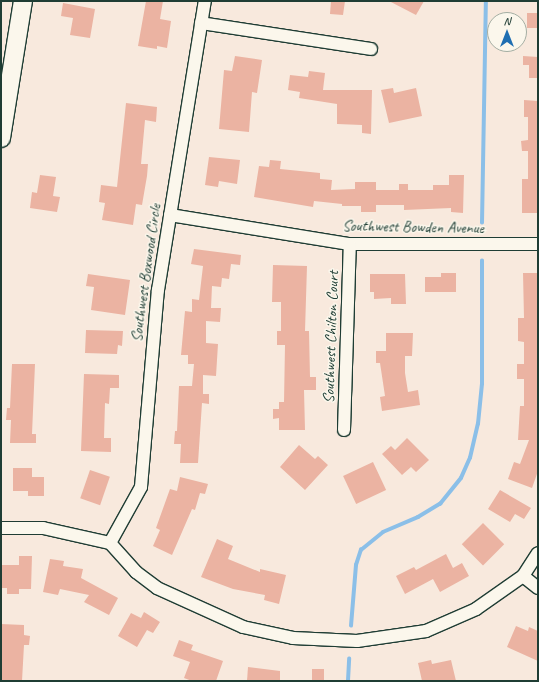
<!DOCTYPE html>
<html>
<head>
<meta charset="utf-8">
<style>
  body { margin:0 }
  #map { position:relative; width:539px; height:682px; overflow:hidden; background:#f8e9dd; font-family:Caveat,sans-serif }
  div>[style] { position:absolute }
  .stream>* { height:3.5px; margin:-1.75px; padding:0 1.75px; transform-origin:1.75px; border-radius:1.75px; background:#8bbfe8 }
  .building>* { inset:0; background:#ebb3a2; transform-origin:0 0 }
  .roads { filter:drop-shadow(1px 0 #1f3d34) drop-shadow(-1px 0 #1f3d34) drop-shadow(0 1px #1f3d34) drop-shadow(0 -1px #1f3d34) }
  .street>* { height:12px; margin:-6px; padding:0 6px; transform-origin:6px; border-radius:6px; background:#fbf7ec }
  .secondary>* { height:18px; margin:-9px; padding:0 9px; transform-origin:9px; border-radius:9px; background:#fbf7ec }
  span { translate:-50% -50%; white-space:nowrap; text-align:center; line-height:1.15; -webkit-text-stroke:3px #fbf7ec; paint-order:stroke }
  .street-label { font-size:16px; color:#1f3d34 }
  .frame { position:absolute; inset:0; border:2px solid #1f3d34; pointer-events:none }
  .north { position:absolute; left:487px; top:12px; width:40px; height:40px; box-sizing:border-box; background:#fbf7ec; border:1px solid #a3ada2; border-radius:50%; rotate:0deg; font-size:11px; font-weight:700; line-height:16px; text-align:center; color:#1f3d34 }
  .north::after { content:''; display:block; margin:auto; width:14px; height:18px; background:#1f6fb2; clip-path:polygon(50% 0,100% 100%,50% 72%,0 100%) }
</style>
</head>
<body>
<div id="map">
  <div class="stream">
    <div style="left:482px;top:223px;width:222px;rotate:-89deg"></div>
    <div style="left:351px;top:626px;width:61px;rotate:-85.3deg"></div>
    <div style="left:356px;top:565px;width:16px;rotate:-72deg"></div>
    <div style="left:361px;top:550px;width:28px;rotate:-39deg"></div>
    <div style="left:383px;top:532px;width:38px;rotate:-23deg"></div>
    <div style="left:418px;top:517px;width:26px;rotate:-31deg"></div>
    <div style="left:440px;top:504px;width:33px;rotate:-51deg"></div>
    <div style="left:461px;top:478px;width:22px;rotate:-66deg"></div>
    <div style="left:470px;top:458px;width:35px;rotate:-77deg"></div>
    <div style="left:478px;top:424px;width:40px;rotate:-84.3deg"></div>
    <div style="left:482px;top:384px;width:123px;rotate:-90deg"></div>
    <div style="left:348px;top:681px;width:22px;rotate:-87deg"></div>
  </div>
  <div class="building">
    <div style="clip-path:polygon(146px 1px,163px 1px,160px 19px,171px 21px,167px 48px,157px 46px,157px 49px,138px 46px)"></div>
    <div style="clip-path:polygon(331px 1px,345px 1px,343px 15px,330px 14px)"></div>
    <div style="clip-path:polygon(389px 1px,424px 1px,416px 15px)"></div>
    <div style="clip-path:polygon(63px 3px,95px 9px,90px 38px,70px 35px,73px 18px,61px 16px)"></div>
    <div style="left:527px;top:13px;width:11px;height:15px"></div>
    <div style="clip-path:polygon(235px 56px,262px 60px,257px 93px,252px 92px,249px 132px,219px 129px,224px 70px,232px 71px)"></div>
    <div style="clip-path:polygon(523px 56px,538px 57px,538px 78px,529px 78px,529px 65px,523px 65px)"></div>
    <div style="clip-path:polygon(309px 71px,325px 73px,323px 90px,372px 90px,371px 134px,362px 133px,362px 125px,337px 124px,337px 104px,299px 98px,300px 92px,288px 90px,290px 75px,308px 77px)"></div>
    <div style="clip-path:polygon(393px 88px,394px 93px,416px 88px,422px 116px,389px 123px,381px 90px)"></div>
    <div style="clip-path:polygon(524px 100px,538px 101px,538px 213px,522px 213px,522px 179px,528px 179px,528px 151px,522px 151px,521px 141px,528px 140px,528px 117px,524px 117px)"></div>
    <div style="clip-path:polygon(126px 103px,157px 107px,156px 122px,145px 120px,141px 164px,148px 164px,147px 176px,142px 205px,136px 204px,133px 225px,102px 220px,105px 203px,99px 202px,101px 185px,117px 187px)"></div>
    <div style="clip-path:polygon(209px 157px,240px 160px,237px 184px,219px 181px,218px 187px,205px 185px)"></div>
    <div style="clip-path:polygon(270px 160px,281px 161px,280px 169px,320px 173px,320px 179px,332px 180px,331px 190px,355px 189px,355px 182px,376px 182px,376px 190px,399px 190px,399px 184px,408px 184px,408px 190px,433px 190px,433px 185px,449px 185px,449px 175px,464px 175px,463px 213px,451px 212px,451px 208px,404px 210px,404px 205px,376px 205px,376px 212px,361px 212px,361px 206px,342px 206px,342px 204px,314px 201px,313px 207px,254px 197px,259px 166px,269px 167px)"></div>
    <div style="clip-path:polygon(40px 175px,56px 177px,53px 196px,60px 197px,57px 212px,30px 208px,32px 192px,37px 193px)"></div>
    <div style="clip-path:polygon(194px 249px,241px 255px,240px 265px,231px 264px,229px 279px,222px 278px,221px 287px,212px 286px,211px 308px,221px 308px,220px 322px,206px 321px,206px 343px,218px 344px,216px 376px,203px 375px,203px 394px,209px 394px,209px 404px,202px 403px,198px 463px,180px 463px,181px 444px,174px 444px,175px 431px,177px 431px,179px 386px,192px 386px,194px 364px,188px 364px,188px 355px,181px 355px,185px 311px,192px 312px,192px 299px,199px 300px,203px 266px,191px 264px)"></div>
    <div style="clip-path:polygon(273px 265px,307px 266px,305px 331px,309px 331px,310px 377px,316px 377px,316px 390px,304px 390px,305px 430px,279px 430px,279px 418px,273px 419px,273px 409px,279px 409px,279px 402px,284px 402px,285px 345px,277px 345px,277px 331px,281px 331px,281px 302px,272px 302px)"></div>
    <div style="clip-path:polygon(441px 273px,456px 273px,456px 292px,425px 292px,425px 277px,441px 277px)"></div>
    <div style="clip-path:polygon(523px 273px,538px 273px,538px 471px,532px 488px,508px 479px,514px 462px,520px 464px,529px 440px,518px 440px,520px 406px,524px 406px,524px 379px,517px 379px,517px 364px,524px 364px,524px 342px,518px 341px,518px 318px,524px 318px)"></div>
    <div style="clip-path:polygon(88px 274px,130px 280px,125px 315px,91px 310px,94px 287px,86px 286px)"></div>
    <div style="clip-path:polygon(370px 274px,405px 274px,406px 304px,391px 304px,391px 298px,374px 299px,374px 292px,370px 292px)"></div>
    <div style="clip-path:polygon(86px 330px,123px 331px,122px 346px,118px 345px,117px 354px,85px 353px)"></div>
    <div style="clip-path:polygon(386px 333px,413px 333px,412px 356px,405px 356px,405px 373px,408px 392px,418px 390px,420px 405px,382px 411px,380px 397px,385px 396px,380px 363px,376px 363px,376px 351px,386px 351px)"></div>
    <div style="clip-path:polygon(12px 364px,35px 364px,32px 434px,36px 434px,36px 443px,10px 443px,11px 420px,6px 420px,7px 408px,10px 408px)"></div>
    <div style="clip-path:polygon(84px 374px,119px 375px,119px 388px,110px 388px,109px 404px,105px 403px,104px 438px,111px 438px,111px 452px,81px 451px)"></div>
    <div style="clip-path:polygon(407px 438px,429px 460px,416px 472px,411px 467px,402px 475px,382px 454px,391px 446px,395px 450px)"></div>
    <div style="clip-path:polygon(299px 445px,315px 459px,318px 456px,328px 465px,305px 490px,280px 467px)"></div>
    <div style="left:373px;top:462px;width:31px;height:33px;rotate:65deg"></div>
    <div style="clip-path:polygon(13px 468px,32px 468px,32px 477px,44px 477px,44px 496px,28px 496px,28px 491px,13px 491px)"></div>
    <div style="left:90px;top:470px;width:21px;height:30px;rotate:19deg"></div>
    <div style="clip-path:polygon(180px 477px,208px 484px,205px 494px,200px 493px,195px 510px,192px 509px,172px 555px,153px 546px,160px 530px,156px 528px,170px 489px,177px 491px)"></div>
    <div style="clip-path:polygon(500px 490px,531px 508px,524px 519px,515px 514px,510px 522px,488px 509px)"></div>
    <div style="left:483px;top:523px;width:30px;height:30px;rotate:45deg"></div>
    <div style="clip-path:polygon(217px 539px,233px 546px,228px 559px,260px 572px,260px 569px,286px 575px,279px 604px,264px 600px,265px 595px,233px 589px,201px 577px)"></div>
    <div style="clip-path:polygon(446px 554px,453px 568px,462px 563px,469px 576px,440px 592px,433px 579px,405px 594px,396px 576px,414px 567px,416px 570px)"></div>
    <div style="clip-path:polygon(19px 556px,32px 556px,31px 589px,19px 589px,19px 594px,7px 594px,7px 588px,1px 588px,1px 565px,19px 565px)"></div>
    <div style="clip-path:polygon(50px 559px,64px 561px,63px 566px,83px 569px,81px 578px,118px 598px,109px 615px,84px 602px,89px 595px,60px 589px,58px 595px,43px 592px)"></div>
    <div style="clip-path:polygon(144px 612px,160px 622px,153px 633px,147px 630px,137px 647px,118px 636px,131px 613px,141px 618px)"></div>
    <div style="clip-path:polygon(1px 624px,24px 625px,24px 635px,30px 636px,29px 645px,24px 645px,22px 681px,2px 681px)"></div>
    <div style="clip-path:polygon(516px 626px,528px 631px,529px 627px,538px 631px,538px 661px,507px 647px)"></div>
    <div style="clip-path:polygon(179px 640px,193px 645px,191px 650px,223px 661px,216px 681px,192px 681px,184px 678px,190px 662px,173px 656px)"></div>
    <div style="clip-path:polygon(431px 660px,432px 664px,451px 660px,456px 681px,422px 681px,418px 663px)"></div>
    <div style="clip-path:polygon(248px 667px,280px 671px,280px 681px,247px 681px)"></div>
    <div style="left:312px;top:669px;width:12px;height:12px"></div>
  </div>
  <div class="roads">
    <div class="street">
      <div style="left:201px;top:23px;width:172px;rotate:8.7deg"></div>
      <div style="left:170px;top:215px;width:182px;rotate:9.2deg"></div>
      <div style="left:350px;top:244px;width:188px"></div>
      <div style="left:344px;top:430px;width:186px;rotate:-88.2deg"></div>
      <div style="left:1px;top:528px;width:42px"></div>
      <div style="left:43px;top:528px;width:69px;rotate:12.6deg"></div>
      <div style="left:110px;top:543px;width:39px;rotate:48deg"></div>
      <div style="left:136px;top:572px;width:26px;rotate:37deg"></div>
      <div style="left:157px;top:588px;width:94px;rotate:24.4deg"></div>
      <div style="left:243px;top:627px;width:51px;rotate:12.4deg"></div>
      <div style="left:293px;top:638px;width:64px;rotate:2.7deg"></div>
      <div style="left:357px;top:641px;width:70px;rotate:-8.2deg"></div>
      <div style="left:426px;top:631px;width:55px;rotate:-23.7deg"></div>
      <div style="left:476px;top:609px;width:57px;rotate:-35.1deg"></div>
      <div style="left:523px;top:576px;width:27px;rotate:-57deg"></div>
      <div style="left:110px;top:543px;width:64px;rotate:-61deg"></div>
      <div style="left:141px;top:487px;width:198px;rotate:-85.1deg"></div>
      <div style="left:158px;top:290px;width:293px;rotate:-80.8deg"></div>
      <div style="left:523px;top:576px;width:19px;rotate:39deg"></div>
    </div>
    <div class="secondary">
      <div style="left:1px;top:138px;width:139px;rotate:-80.9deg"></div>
    </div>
  </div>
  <div class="street-label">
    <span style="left:413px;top:227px;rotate:1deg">Southwest Bowden Avenue</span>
    <span style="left:146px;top:273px;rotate:-82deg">Southwest Boxwood Circle</span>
    <span style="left:331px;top:337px;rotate:-88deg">Southwest Chilton Court</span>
  </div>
  <div class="frame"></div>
  <div class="north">N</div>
</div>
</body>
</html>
